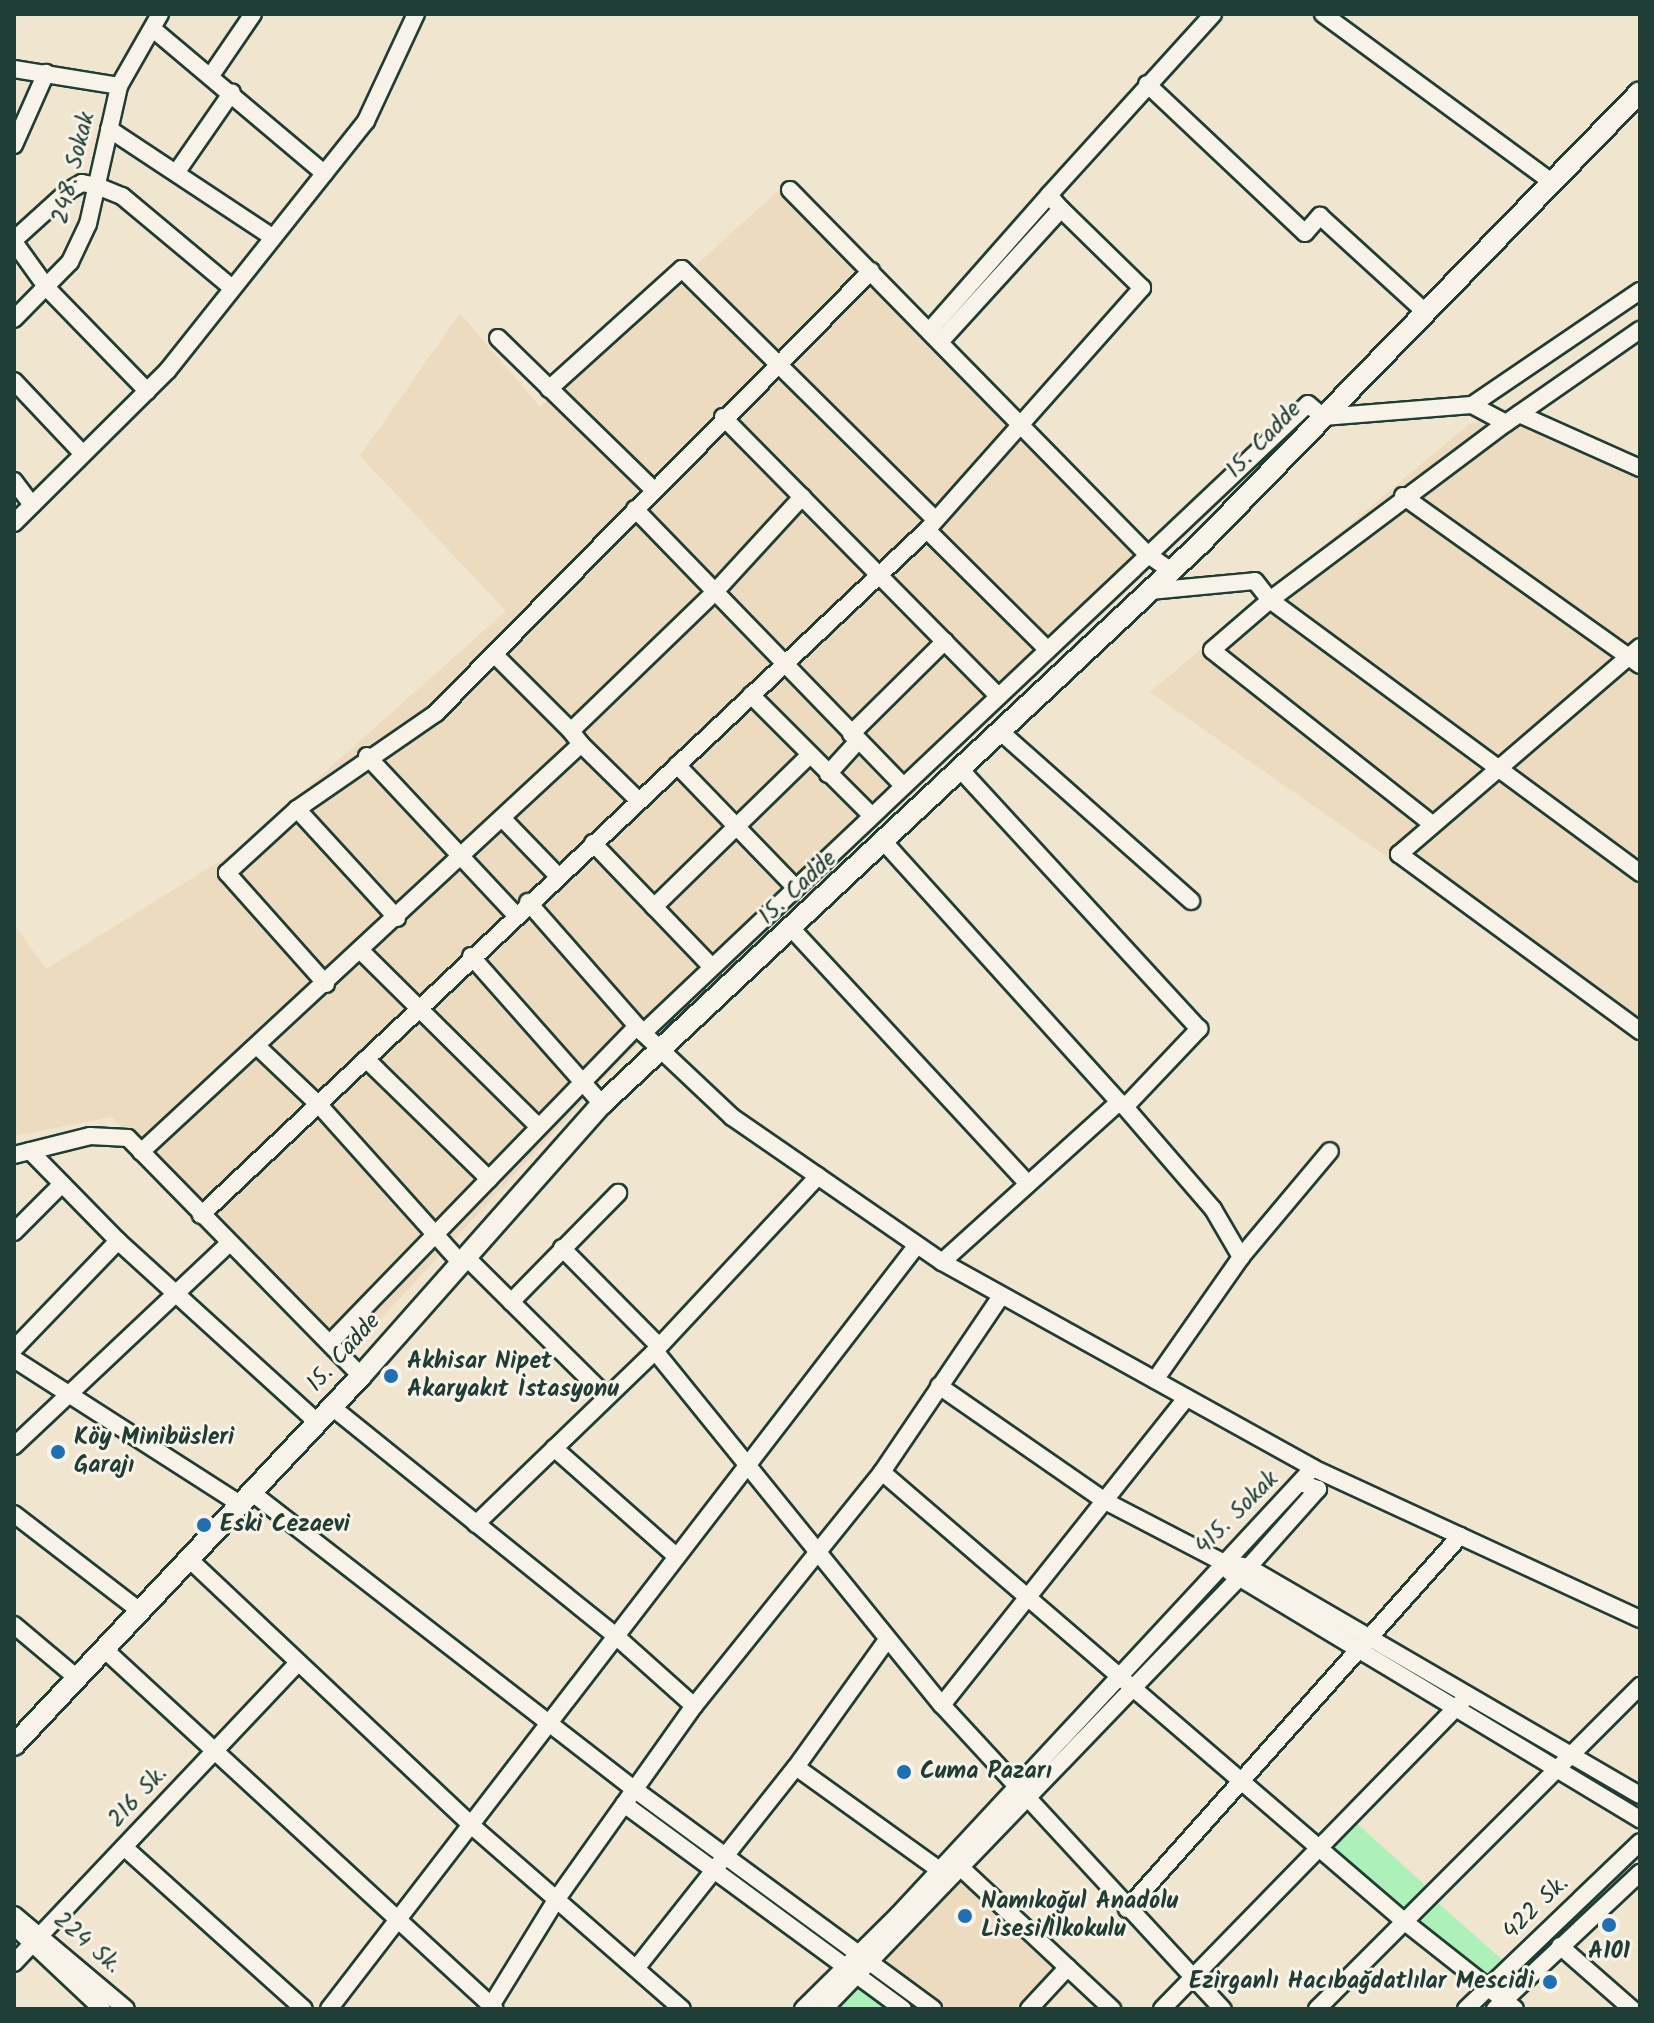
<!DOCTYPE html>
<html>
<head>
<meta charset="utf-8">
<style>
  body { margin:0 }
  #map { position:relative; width:1654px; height:2023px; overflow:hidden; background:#f0e5cf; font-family:Kalam,sans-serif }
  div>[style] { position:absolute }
  .built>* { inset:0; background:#ecdbbe }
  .green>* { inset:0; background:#aef0b9; transform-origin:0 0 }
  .roads { filter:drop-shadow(2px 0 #1f3d34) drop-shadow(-2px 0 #1f3d34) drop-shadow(0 2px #1f3d34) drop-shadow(0 -2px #1f3d34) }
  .minor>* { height:16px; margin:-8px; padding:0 8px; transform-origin:8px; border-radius:8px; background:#f7f3e8 }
  .major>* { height:20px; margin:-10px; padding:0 10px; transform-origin:10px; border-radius:10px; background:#f7f3e8 }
  .dots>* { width:22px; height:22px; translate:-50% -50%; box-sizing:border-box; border:4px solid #f7f3e8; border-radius:50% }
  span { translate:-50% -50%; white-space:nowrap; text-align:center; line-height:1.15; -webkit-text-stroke:6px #f7f3e8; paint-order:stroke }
  .street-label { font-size:24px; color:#1f3d34 }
  .poi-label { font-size:24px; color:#1f3d34; font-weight:700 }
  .left { translate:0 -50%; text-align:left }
  .right { translate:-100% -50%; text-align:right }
  .frame { position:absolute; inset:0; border:16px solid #1f3d34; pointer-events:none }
</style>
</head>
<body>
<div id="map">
  <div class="built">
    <div style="clip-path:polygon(790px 180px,1156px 553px,620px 1061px,344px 1358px,112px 1117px,14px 1136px,14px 924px,46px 969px,236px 851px,506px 611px,360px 456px,460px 313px,540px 407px)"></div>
    <div style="clip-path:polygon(1530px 406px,1640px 462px,1640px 1033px,1150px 692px,1469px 424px)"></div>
    <div style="clip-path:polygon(963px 1869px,1068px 1967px,1029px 2009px,933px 2009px,870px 1963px)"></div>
  </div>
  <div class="green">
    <div style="left:1354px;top:1821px;width:103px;height:36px;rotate:42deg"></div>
    <div style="clip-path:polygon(1436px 1901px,1507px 1964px,1488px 1983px,1414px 1923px)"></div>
    <div style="clip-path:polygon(859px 1985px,892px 2009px,837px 2009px)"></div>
  </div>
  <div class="roads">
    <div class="minor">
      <div style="left:1323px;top:14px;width:284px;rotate:36.3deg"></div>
      <div style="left:153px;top:29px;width:224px;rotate:40.1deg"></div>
      <div style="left:14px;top:69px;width:106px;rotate:9.2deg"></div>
      <div style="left:212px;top:74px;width:73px;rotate:-55.7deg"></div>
      <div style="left:1147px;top:84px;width:217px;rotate:43.3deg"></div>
      <div style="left:1305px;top:233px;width:23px;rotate:-49deg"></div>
      <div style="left:1320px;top:216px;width:142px;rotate:42.4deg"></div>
      <div style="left:109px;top:129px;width:196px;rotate:33.5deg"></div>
      <div style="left:14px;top:145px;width:79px;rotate:-66deg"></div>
      <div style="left:176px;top:173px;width:98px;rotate:-55.3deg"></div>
      <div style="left:790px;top:190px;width:510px;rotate:45.56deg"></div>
      <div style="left:1147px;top:554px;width:29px;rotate:35deg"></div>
      <div style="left:1061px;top:209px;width:18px;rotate:-131deg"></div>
      <div style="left:1049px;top:195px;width:244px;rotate:-47.8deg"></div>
      <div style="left:14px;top:240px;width:73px;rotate:-42.2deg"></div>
      <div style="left:68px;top:191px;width:16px;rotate:-30deg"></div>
      <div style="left:82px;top:183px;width:15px;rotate:11deg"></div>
      <div style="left:97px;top:186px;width:27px;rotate:22deg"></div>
      <div style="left:122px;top:196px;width:143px;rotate:39.9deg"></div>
      <div style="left:14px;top:242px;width:57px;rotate:54.3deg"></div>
      <div style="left:47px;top:288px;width:144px;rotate:45.8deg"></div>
      <div style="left:14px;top:319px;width:80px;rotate:-45.5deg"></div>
      <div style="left:70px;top:262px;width:42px;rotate:-64.7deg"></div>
      <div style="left:88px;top:224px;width:141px;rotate:-77.3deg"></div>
      <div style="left:119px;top:86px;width:83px;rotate:-60.3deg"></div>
      <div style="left:930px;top:330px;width:180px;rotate:-48.6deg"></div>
      <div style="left:498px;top:338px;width:216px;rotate:44.3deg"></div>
      <div style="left:14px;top:381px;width:100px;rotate:46.6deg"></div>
      <div style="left:549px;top:389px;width:179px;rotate:-42.1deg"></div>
      <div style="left:682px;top:269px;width:356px;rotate:44.7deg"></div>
      <div style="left:1472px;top:405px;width:203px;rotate:-34.2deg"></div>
      <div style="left:1519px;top:414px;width:133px;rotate:24.1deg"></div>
      <div style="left:723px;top:417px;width:389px;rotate:45.4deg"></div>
      <div style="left:14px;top:481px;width:30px;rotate:53deg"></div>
      <div style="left:1403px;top:496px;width:291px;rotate:35.5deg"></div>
      <div style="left:635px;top:509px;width:384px;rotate:45.9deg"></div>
      <div style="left:14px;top:523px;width:217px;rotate:-44.8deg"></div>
      <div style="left:168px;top:370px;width:318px;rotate:-51.5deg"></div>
      <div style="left:366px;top:121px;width:118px;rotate:-65deg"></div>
      <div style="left:927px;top:530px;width:168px;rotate:44.8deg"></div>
      <div style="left:1150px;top:591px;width:105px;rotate:-5.4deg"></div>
      <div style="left:1255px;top:581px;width:24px;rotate:52deg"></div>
      <div style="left:1270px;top:600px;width:295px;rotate:-36.9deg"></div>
      <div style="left:1640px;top:647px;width:318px;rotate:139.3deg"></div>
      <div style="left:1399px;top:854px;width:299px;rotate:36.3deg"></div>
      <div style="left:494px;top:654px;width:109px;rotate:45deg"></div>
      <div style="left:751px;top:695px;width:170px;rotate:45deg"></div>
      <div style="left:1002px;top:733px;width:253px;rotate:41.6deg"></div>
      <div style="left:851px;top:734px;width:132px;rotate:-44.7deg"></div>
      <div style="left:581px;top:744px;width:81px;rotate:44.5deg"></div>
      <div style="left:367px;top:756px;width:216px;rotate:46.9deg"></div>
      <div style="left:677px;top:765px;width:170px;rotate:46deg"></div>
      <div style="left:828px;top:774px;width:45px;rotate:-47.7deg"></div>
      <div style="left:297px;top:809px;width:148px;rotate:47.5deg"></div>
      <div style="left:502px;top:818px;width:79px;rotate:46deg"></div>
      <div style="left:1432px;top:824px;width:280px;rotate:-141.7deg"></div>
      <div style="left:1212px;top:650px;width:77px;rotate:-40.8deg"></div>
      <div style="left:1270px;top:600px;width:460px;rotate:36.4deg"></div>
      <div style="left:593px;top:843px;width:172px;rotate:46.2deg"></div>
      <div style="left:885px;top:843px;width:349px;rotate:47.9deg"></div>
      <div style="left:528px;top:902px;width:174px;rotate:48.7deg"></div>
      <div style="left:643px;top:1033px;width:122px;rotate:43.3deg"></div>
      <div style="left:732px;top:1117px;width:255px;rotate:34.6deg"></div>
      <div style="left:942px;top:1262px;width:424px;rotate:29deg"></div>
      <div style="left:1313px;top:1468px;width:360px;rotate:24.8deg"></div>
      <div style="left:654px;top:907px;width:216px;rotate:-44.3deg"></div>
      <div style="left:792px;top:929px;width:347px;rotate:47.2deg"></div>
      <div style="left:361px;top:951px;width:250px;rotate:44.7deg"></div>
      <div style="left:471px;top:956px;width:198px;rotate:48.5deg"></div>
      <div style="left:326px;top:984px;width:149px;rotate:-131.7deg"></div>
      <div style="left:227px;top:873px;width:95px;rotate:-42.4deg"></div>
      <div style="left:297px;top:809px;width:169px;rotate:-34.6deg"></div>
      <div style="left:436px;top:713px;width:620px;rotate:-45.46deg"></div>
      <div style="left:643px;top:1033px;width:915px;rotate:-43.41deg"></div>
      <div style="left:1308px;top:404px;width:20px;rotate:41deg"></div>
      <div style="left:1323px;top:417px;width:149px;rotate:-4.6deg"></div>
      <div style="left:1472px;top:405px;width:38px;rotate:28deg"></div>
      <div style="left:1506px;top:423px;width:163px;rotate:-34.8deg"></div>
      <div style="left:258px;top:1047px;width:86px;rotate:43.6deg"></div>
      <div style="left:320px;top:1106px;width:210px;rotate:48.1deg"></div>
      <div style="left:366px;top:1059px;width:172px;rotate:44.3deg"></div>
      <div style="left:1125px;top:1107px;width:135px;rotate:49.2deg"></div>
      <div style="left:1213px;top:1209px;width:56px;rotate:59.7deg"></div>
      <div style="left:30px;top:1151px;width:126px;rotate:45.6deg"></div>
      <div style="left:118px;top:1241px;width:269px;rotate:42.3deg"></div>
      <div style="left:141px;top:1152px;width:600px;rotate:-42.84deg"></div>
      <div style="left:581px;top:744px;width:16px;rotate:-128deg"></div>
      <div style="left:571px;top:731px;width:197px;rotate:-44deg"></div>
      <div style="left:713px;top:594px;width:132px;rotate:-47.5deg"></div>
      <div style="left:14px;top:1155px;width:78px;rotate:-14deg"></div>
      <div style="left:90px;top:1136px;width:38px;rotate:3deg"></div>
      <div style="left:128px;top:1138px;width:333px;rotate:45.6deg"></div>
      <div style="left:201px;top:1215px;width:998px;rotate:-43.34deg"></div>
      <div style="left:927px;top:530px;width:324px;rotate:-48.4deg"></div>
      <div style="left:1142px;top:288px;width:113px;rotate:-135.7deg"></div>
      <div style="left:1061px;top:209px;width:178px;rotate:132.3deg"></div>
      <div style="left:14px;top:1232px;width:68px;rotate:-45deg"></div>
      <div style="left:562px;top:1248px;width:138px;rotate:45.3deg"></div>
      <div style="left:465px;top:1256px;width:200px;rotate:44.8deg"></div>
      <div style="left:942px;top:1262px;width:239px;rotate:-42.1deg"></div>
      <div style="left:1119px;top:1102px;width:8px;rotate:40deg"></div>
      <div style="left:1125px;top:1107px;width:108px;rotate:-46.5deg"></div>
      <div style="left:1199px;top:1029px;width:350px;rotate:-132.6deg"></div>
      <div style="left:511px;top:1302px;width:153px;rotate:-45.5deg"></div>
      <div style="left:330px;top:1343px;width:441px;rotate:-45.9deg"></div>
      <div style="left:14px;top:1349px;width:150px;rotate:-46.1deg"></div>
      <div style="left:655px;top:1351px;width:456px;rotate:51deg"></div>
      <div style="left:942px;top:1705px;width:414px;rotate:47.3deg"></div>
      <div style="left:14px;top:1359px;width:269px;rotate:32.7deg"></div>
      <div style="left:1155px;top:1380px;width:150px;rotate:-55deg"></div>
      <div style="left:1241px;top:1257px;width:138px;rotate:-50deg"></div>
      <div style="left:939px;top:1386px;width:202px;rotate:34.7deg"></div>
      <div style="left:1105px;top:1501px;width:132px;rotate:27.5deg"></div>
      <div style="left:1222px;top:1562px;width:26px;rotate:11deg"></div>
      <div style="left:1248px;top:1567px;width:453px;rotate:30.2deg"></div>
      <div style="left:332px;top:1407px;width:368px;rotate:38.9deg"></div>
      <div style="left:618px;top:1638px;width:102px;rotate:41.8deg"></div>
      <div style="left:14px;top:1446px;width:294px;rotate:-43.3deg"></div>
      <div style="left:554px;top:1448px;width:164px;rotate:41.5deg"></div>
      <div style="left:882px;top:1472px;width:690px;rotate:40.71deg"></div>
      <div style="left:1405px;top:1922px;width:140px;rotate:38.3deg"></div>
      <div style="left:251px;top:1492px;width:485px;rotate:37.8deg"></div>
      <div style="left:634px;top:1789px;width:371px;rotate:36.3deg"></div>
      <div style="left:14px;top:1514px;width:159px;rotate:37.6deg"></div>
      <div style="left:476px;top:1524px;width:249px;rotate:-44deg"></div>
      <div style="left:655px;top:1351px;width:239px;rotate:-47deg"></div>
      <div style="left:189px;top:1559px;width:388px;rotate:43.3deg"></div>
      <div style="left:471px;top:1825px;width:280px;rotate:41.1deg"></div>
      <div style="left:1230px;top:1572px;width:479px;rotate:31.1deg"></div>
      <div style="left:14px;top:1625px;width:82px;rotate:40.1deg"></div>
      <div style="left:104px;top:1649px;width:531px;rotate:42.64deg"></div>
      <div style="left:942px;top:1705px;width:392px;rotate:-51.5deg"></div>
      <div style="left:796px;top:1767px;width:183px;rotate:35.7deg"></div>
      <div style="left:624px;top:1804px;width:346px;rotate:36.3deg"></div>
      <div style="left:124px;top:1847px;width:242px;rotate:42deg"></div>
      <div style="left:956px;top:1863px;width:214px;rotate:43.1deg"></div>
      <div style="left:1127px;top:1909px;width:500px;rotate:-48.24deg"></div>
      <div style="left:14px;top:1915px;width:146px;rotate:40deg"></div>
      <div style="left:14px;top:1926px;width:121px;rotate:43.3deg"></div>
      <div style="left:1560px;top:1946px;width:96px;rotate:41.2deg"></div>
      <div style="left:14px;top:1963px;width:412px;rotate:-46.6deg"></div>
      <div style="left:638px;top:1966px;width:254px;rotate:-51.6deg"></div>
      <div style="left:796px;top:1767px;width:156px;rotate:-54.4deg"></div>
      <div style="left:329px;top:2009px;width:964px;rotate:-52.42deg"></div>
      <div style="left:489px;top:2009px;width:128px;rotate:-58.4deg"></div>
      <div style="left:556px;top:1900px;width:238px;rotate:-54.6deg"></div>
      <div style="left:694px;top:1706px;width:300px;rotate:-51.2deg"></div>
      <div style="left:882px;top:1472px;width:212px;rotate:-55.9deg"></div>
      <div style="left:803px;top:2009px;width:134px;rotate:-44.7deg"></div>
      <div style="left:898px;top:1915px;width:610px;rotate:-47.13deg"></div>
      <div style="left:824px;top:2009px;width:595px;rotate:-46.09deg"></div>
      <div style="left:1237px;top:1580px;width:122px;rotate:-48.3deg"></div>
      <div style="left:1318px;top:1489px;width:18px;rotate:-161deg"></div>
      <div style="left:1029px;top:2009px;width:57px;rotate:-47.1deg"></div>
      <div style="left:1162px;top:2009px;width:431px;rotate:-45.7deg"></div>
      <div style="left:1317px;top:2009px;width:457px;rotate:-45deg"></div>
      <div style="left:1466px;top:2009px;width:241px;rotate:-43.8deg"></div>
      <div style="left:1495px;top:2009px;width:199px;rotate:-43.2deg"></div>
    </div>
    <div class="major">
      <div style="left:14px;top:1745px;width:507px;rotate:-46.76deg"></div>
      <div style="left:361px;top:1376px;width:363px;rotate:-48.5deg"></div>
      <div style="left:602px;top:1104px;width:821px;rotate:-43.12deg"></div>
      <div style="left:1201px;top:543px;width:629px;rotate:-45.77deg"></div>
    </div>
  </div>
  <div class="dots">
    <div style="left:391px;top:1376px;background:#1f6fb2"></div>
    <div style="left:58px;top:1452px;background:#1f6fb2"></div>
    <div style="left:204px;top:1525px;background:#1f6fb2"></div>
    <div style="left:904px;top:1772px;background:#1f6fb2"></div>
    <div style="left:965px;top:1916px;background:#1f6fb2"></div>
    <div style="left:1609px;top:1925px;background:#1f6fb2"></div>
    <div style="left:1550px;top:1982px;background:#1f6fb2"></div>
  </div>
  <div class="street-label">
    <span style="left:74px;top:168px;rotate:-76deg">248. Sokak</span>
    <span style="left:1264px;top:440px;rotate:-46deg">15. Cadde</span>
    <span style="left:798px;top:888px;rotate:-43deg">15. Cadde</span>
    <span style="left:344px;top:1353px;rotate:-48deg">15. Cadde</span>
    <span style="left:1237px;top:1513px;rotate:-45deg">415. Sokak</span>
    <span style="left:138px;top:1797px;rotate:-47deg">216 Sk.</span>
    <span style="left:1536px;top:1908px;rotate:-44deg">422 Sk.</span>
    <span style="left:87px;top:1943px;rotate:41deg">224 Sk.</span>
  </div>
  <div class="poi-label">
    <span class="left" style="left:407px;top:1376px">Akhisar Nipet<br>Akaryakıt İstasyonu</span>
    <span class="left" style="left:74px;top:1452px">Köy Minibüsleri<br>Garajı</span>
    <span class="left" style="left:220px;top:1525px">Eski Cezaevi</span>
    <span class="left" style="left:920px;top:1772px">Cuma Pazarı</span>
    <span class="left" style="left:981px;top:1916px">Namıkoğul Anadolu<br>Lisesi/İlkokulu</span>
    <span style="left:1609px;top:1952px">A101</span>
    <span class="right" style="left:1534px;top:1982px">Ezirganlı Hacıbağdatlılar Mescidi</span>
  </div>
  <div class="frame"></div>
</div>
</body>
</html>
